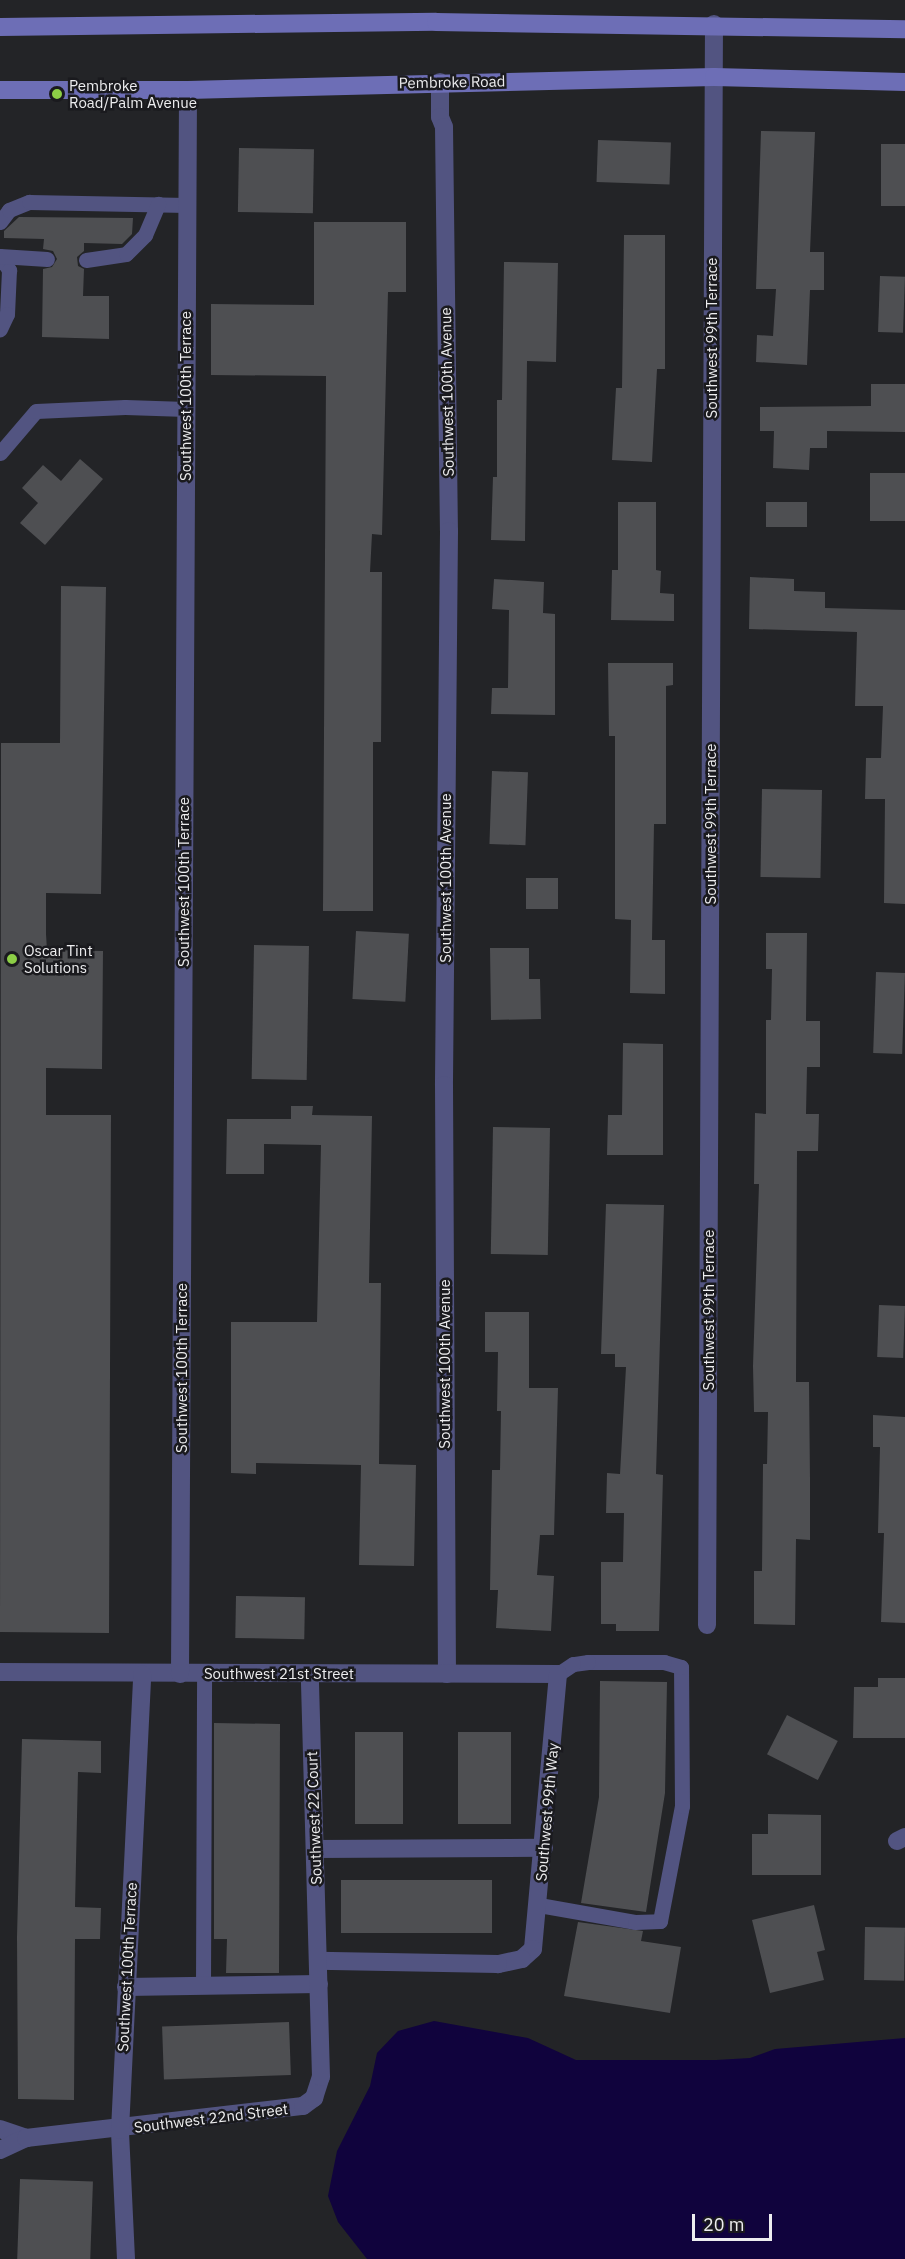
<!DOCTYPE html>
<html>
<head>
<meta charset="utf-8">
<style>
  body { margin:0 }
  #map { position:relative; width:905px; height:2259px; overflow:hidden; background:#232427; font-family:"IBM Plex Sans",sans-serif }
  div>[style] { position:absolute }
  .water>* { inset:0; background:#10033d }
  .building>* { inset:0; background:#4e4f52; transform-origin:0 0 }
  .lane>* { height:15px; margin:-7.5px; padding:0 7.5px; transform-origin:7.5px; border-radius:7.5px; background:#525481 }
  .street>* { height:18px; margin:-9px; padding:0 9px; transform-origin:9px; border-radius:9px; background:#525481 }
  .secondary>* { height:18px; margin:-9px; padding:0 9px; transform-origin:9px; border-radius:9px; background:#6d6eb6 }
  .dots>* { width:16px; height:16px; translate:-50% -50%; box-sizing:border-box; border:3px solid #1a1a1e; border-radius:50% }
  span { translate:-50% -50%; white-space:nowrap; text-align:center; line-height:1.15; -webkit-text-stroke:5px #1a1a1e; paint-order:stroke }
  .street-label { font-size:15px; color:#ededef }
  .poi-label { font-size:15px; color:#ededef }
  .left { translate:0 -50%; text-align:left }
  .scale { position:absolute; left:692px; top:2214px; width:80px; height:27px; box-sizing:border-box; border:3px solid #ededef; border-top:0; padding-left:8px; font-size:18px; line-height:21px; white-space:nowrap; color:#ededef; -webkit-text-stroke:4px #1a1a1e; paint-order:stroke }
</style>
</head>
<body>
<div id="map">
  <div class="water">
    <div style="clip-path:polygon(434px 2021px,528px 2038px,576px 2060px,716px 2060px,750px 2058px,775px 2049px,905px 2038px,905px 2259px,367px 2259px,338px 2222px,328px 2196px,337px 2151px,370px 2086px,377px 2053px,398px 2031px)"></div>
  </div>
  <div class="building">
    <div style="clip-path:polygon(761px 131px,815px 132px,810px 252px,824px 252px,824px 290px,810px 290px,807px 365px,756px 362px,757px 335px,773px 336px,776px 289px,756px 289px)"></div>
    <div style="left:598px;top:140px;width:73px;height:42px;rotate:2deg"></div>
    <div style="left:881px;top:144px;width:24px;height:62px"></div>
    <div style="left:239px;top:148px;width:75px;height:64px;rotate:1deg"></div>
    <div style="clip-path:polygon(19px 217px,133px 218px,132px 234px,122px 244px,84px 243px,84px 251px,77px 257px,78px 266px,84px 269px,83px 296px,109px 296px,109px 339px,42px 337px,43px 269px,52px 267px,57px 259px,53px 251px,43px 249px,44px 239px,4px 238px,4px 231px)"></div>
    <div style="clip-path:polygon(314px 222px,406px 222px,406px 292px,388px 292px,382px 535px,372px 534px,370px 572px,382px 572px,381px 742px,373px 742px,373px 911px,323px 911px,326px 376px,211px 375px,211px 304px,314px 305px)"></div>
    <div style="clip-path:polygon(624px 235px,665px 235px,665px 369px,657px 369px,652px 462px,612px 460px,616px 388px,622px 388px)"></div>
    <div style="clip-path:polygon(504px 262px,558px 263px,556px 362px,527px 361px,525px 541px,491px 540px,493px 477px,497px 477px,497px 400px,502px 400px)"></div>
    <div style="left:880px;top:276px;width:25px;height:56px;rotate:2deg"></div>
    <div style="clip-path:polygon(871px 384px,905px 384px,905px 432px,827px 431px,827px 448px,810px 448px,809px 470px,773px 468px,774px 431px,760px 431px,760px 407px,871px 406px)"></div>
    <div style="clip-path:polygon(80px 459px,103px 479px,45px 545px,20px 523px,38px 503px,22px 488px,43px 465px,61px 481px)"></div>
    <div style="left:870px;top:473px;width:35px;height:48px"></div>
    <div style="clip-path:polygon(618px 502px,656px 502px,656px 570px,661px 571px,660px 593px,674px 594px,674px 621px,611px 620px,612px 570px,618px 570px)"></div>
    <div style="left:766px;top:502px;width:41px;height:25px"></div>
    <div style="clip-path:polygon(750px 577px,794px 579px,794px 591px,825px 592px,825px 608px,905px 610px,905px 904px,884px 903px,885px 799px,865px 799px,866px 758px,881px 758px,883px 706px,855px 706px,857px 632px,749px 629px)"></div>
    <div style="clip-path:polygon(494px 579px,544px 582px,543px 613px,555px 614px,555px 715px,491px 714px,492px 688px,508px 688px,509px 610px,492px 609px)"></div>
    <div style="clip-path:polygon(61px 586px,106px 587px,101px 894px,46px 893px,46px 934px,47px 950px,103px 951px,102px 1069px,46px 1068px,46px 1115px,111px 1115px,109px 1633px,0 1632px,1px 743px,60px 743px)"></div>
    <div style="clip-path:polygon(608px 663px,673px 663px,673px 685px,666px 686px,666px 824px,654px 824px,652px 940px,665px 940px,665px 994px,630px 993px,631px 920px,615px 919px,615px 736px,609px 736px)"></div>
    <div style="left:492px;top:771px;width:36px;height:73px;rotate:2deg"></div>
    <div style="left:762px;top:789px;width:60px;height:88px;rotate:1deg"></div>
    <div style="left:526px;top:878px;width:32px;height:31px"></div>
    <div style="left:356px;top:931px;width:53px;height:68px;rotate:3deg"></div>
    <div style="clip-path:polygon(766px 933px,807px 933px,806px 1021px,820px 1021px,820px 1067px,807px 1067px,806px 1114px,819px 1114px,818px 1151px,797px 1151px,796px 1382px,809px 1382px,810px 1480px,810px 1540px,796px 1539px,795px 1625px,754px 1624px,754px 1571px,762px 1571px,763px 1464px,767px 1464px,768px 1412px,754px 1412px,753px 1366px,759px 1184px,754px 1184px,755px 1113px,766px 1114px,766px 1020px,771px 1020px,772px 969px,766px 969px)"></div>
    <div style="left:254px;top:945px;width:55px;height:134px;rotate:1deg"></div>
    <div style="clip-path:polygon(490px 948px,529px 948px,529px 979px,540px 979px,541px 1019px,491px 1020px)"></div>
    <div style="left:876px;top:972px;width:29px;height:81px;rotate:2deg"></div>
    <div style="clip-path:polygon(623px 1043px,663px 1044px,663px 1155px,607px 1155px,608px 1115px,622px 1115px)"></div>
    <div style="clip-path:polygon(291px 1106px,313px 1106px,312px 1115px,372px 1116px,369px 1283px,381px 1283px,379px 1464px,416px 1465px,414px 1566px,359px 1565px,361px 1465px,256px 1463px,256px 1474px,231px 1473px,231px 1322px,317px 1322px,321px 1145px,264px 1144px,264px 1174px,226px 1174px,227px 1119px,291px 1119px)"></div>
    <div style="left:493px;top:1127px;width:57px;height:127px;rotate:1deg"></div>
    <div style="clip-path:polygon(606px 1204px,664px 1205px,656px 1474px,663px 1475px,659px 1631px,616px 1631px,616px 1624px,601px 1624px,601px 1562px,623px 1562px,624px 1513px,606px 1513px,607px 1473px,620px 1474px,626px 1367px,615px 1367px,615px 1354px,601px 1354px)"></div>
    <div style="left:879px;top:1305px;width:26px;height:52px;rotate:2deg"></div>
    <div style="clip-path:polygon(485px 1312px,529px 1312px,529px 1388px,558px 1388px,554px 1535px,540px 1535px,537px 1575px,554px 1576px,551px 1631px,496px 1628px,498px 1590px,490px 1590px,492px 1470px,500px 1470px,501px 1411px,497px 1411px,498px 1352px,485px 1352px)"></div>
    <div style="clip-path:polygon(873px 1415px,905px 1417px,905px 1623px,881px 1622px,884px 1533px,878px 1533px,880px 1447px,873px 1447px)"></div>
    <div style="left:236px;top:1596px;width:69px;height:42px;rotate:1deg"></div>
    <div style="clip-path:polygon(878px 1678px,905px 1678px,905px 1738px,853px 1738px,854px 1687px,878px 1687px)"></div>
    <div style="clip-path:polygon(600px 1681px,667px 1682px,665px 1793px,646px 1912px,581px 1903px,599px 1797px)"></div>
    <div style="left:787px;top:1715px;width:57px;height:44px;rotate:27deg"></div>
    <div style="clip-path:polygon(214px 1723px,280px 1724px,279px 1973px,226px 1973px,227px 1939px,214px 1939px)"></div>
    <div style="left:355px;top:1732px;width:48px;height:92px"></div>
    <div style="left:458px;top:1732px;width:53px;height:92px"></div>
    <div style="clip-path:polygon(22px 1739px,101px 1741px,101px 1773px,78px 1772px,75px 1907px,101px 1908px,100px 1939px,75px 1939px,74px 2100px,18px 2099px,17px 1937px)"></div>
    <div style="clip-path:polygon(768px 1814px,821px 1815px,821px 1875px,752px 1875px,752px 1834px,768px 1834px)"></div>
    <div style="left:341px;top:1880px;width:151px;height:53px"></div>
    <div style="clip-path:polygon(814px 1905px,825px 1950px,817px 1952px,824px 1980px,770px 1993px,752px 1920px)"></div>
    <div style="clip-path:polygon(578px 1922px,643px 1931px,641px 1941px,681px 1947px,670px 2013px,564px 1996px)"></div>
    <div style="left:865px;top:1927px;width:40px;height:53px;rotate:1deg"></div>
    <div style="left:289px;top:2022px;width:53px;height:127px;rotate:88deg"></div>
    <div style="left:20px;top:2179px;width:73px;height:80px;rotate:2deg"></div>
  </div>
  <div class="lane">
    <div style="left:0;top:222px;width:15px;rotate:-53deg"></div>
    <div style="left:9px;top:210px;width:22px;rotate:-22deg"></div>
    <div style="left:29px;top:202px;width:158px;rotate:1.1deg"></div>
    <div style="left:0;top:256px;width:17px;rotate:57deg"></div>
    <div style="left:9px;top:270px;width:44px;rotate:92.6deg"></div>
    <div style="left:7px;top:314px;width:17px;rotate:115deg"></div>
    <div style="left:0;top:256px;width:47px;rotate:3.7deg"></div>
    <div style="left:86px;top:260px;width:40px;rotate:-8.5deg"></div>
    <div style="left:126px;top:254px;width:27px;rotate:-45deg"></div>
    <div style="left:145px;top:235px;width:34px;rotate:-67deg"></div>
    <div style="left:0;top:453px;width:55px;rotate:-49.4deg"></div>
    <div style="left:36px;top:411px;width:89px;rotate:-2.6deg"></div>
    <div style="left:125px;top:407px;width:61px;rotate:1.9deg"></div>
    <div style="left:539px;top:1905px;width:97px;rotate:10deg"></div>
    <div style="left:635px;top:1922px;width:25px;rotate:-2deg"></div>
    <div style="left:660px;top:1921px;width:117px;rotate:-79.2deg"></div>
    <div style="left:682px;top:1806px;width:139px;rotate:-90.4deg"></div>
    <div style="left:681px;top:1667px;width:18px;rotate:-164deg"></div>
    <div style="left:664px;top:1662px;width:76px;rotate:180deg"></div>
    <div style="left:588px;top:1662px;width:15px;rotate:172deg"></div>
    <div style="left:573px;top:1664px;width:18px;rotate:146deg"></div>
    <div style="left:203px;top:1986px;width:312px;rotate:-89.8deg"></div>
  </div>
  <div class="street">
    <div style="left:440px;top:82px;width:35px;rotate:90deg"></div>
    <div style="left:440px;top:117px;width:11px;rotate:68deg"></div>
    <div style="left:444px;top:127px;width:404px;rotate:89.3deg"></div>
    <div style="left:449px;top:531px;width:554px;rotate:90.52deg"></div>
    <div style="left:444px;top:1085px;width:589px;rotate:89.71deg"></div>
    <div style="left:707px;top:1625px;width:1601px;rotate:-89.75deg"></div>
    <div style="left:0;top:1672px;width:558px;rotate:0.21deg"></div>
    <div style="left:558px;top:1674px;width:276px;rotate:95.2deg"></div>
    <div style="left:533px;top:1949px;width:15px;rotate:138deg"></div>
    <div style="left:522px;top:1959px;width:25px;rotate:168deg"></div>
    <div style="left:498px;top:1964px;width:180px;rotate:-179deg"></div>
    <div style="left:180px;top:1674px;width:1584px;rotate:-89.71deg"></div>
    <div style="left:897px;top:1841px;width:9px;rotate:-27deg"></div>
    <div style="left:315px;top:1849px;width:229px;rotate:-0.3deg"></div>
    <div style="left:126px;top:1987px;width:193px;rotate:-0.9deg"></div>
    <div style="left:0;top:2129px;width:28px;rotate:19deg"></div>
    <div style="left:0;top:2150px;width:29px;rotate:-25deg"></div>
    <div style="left:26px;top:2138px;width:279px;rotate:-6.6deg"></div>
    <div style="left:303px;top:2106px;width:14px;rotate:-36deg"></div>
    <div style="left:314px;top:2098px;width:22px;rotate:-72deg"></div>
    <div style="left:321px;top:2077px;width:403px;rotate:-91.6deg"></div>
    <div style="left:126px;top:2259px;width:129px;rotate:-92.7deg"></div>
    <div style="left:120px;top:2130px;width:456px;rotate:-87.2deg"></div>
  </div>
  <div class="secondary">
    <div style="left:0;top:27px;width:436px;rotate:-0.7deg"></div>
    <div style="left:436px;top:22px;width:469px;rotate:0.9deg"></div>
    <div style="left:0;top:90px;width:188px"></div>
    <div style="left:188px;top:90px;width:526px;rotate:-1.42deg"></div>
    <div style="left:714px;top:77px;width:191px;rotate:1.5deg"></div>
  </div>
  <div class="dots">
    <div style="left:57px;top:94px;background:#8cce46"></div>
    <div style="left:12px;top:959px;background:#8cce46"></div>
  </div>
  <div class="street-label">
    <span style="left:452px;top:82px;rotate:-1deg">Pembroke Road</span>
    <span style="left:712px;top:338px;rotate:-90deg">Southwest 99th Terrace</span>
    <span style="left:447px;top:392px;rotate:-91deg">Southwest 100th Avenue</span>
    <span style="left:186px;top:396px;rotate:-90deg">Southwest 100th Terrace</span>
    <span style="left:711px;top:824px;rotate:-90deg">Southwest 99th Terrace</span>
    <span style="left:446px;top:878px;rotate:-90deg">Southwest 100th Avenue</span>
    <span style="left:184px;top:882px;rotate:-90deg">Southwest 100th Terrace</span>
    <span style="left:709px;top:1310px;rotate:-90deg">Southwest 99th Terrace</span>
    <span style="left:445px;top:1364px;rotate:-90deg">Southwest 100th Avenue</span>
    <span style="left:182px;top:1368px;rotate:-90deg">Southwest 100th Terrace</span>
    <span style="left:279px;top:1674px">Southwest 21st Street</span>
    <span style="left:547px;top:1812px;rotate:-85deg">Southwest 99th Way</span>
    <span style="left:314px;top:1818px;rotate:-92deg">Southwest 22 Court</span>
    <span style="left:127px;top:1967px;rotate:-87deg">Southwest 100th Terrace</span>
    <span style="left:211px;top:2118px;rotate:-7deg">Southwest 22nd Street</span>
  </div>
  <div class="poi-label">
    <span class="left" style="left:69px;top:94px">Pembroke<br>Road/Palm Avenue</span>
    <span class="left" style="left:24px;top:959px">Oscar Tint<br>Solutions</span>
  </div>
  <div class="scale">20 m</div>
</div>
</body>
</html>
